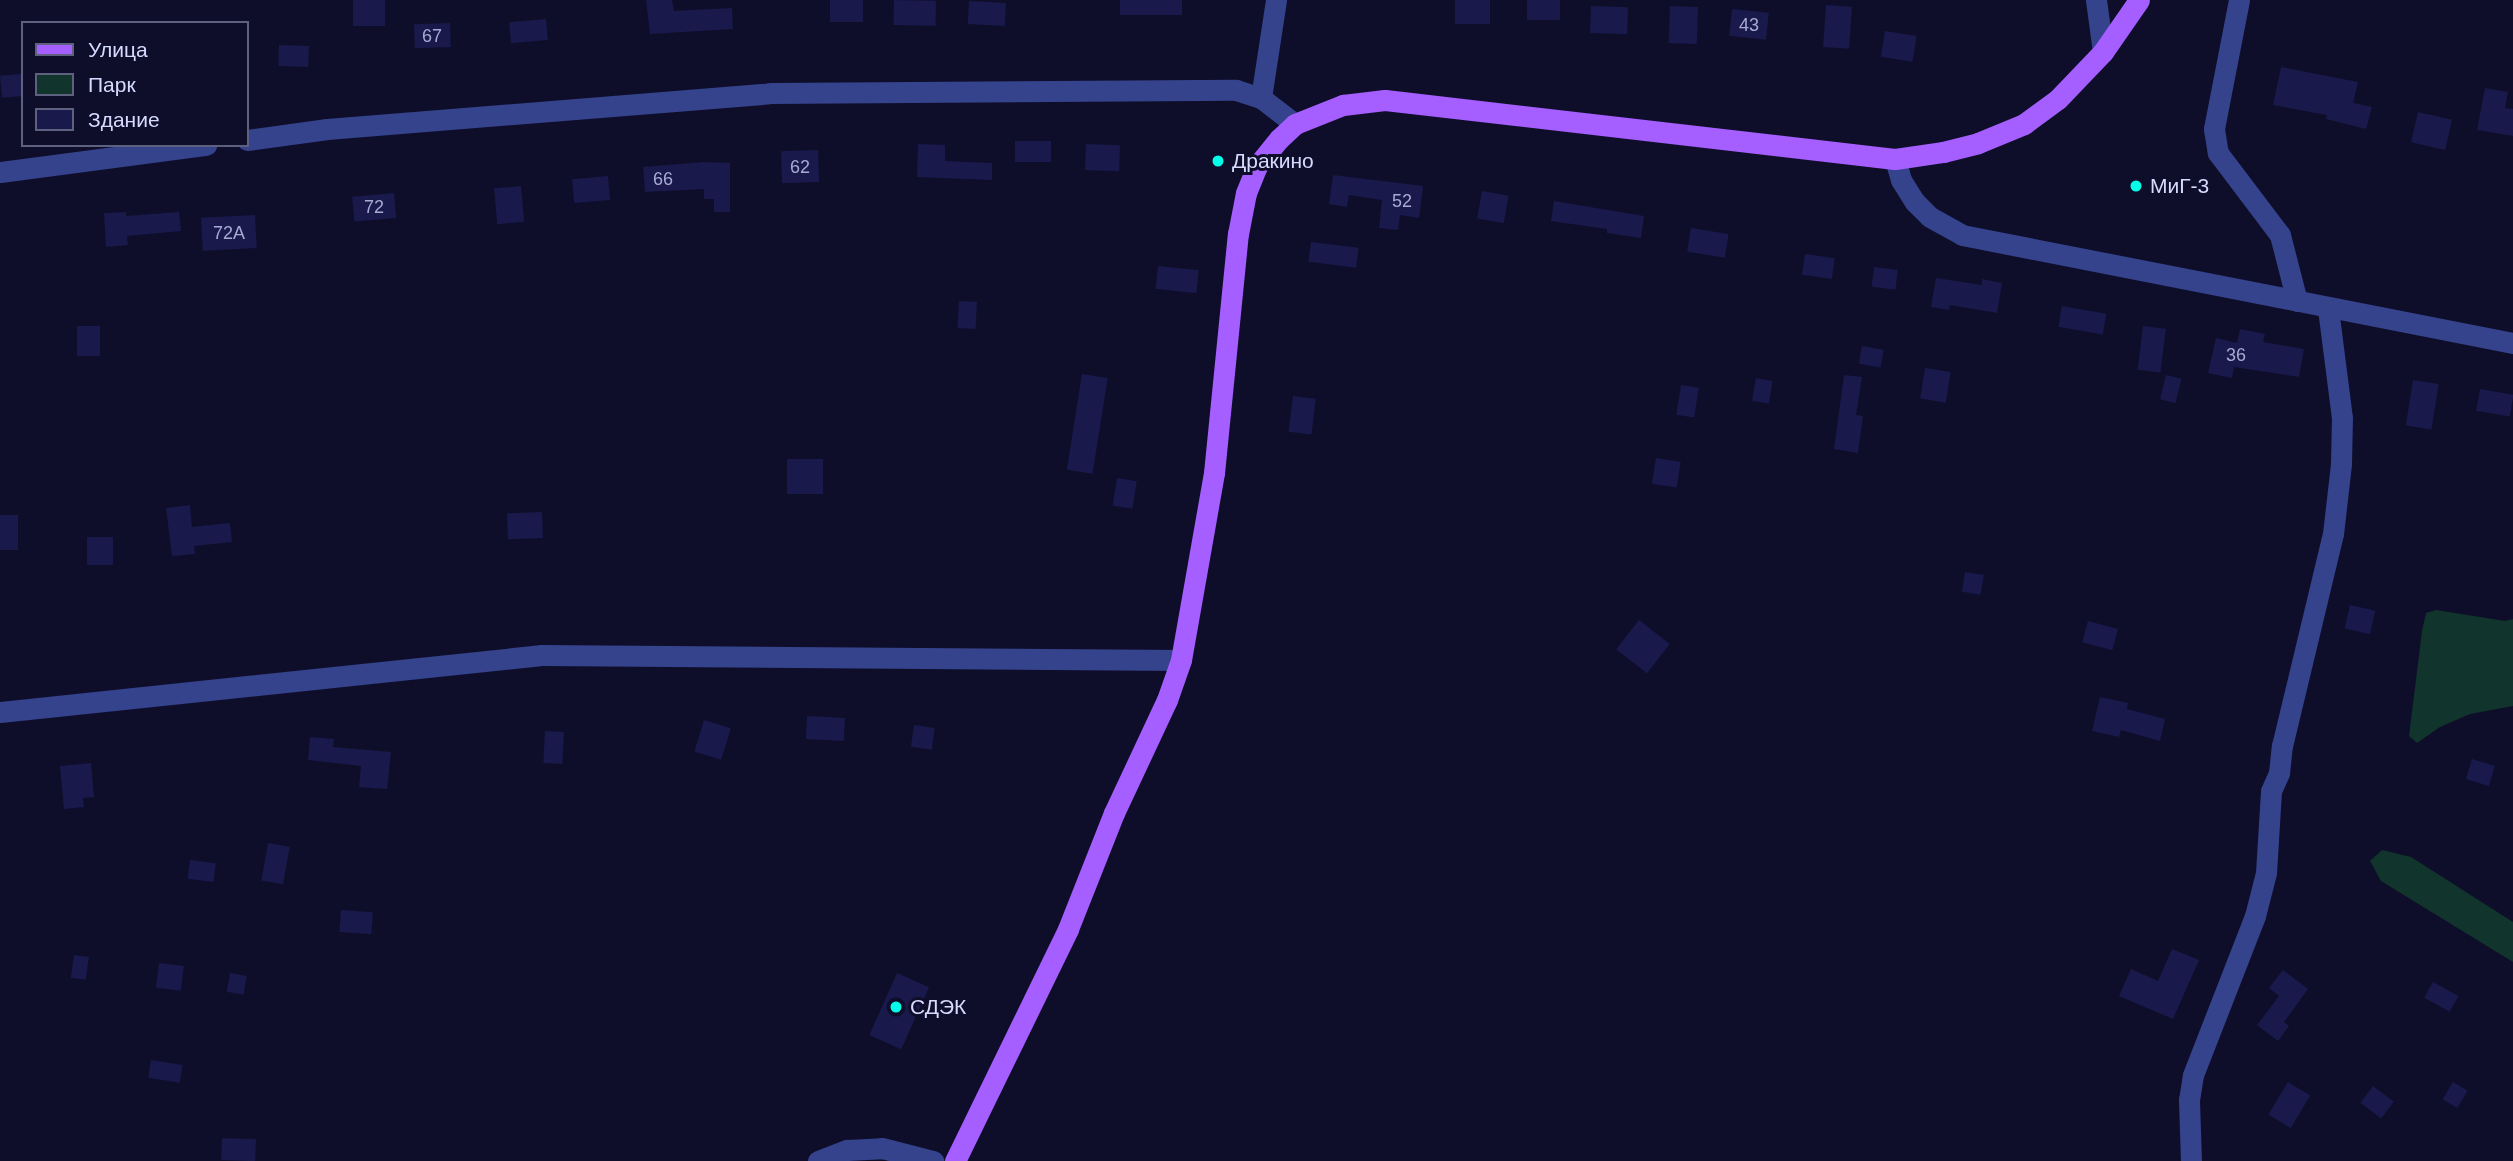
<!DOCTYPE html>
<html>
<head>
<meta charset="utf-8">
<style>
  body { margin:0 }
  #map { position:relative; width:2513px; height:1161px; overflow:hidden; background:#0e0e2a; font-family:Helvetica,sans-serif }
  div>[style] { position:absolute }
  .green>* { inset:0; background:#11342c }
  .building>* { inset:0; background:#19194c; transform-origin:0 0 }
  .minor>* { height:21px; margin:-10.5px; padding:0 10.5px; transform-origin:10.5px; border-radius:10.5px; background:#35428c }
  .major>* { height:21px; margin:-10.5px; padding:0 10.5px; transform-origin:10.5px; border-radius:10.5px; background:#a55eff }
  .dots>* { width:19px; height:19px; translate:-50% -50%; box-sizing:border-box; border:4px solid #0e0e2a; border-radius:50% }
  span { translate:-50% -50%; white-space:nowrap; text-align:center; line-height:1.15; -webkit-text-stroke:6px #0e0e2a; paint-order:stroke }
  .number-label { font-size:18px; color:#a8aad2 }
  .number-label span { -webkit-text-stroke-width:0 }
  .poi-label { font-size:21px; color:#d7daff }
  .left { translate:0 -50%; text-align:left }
  .legend { position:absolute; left:21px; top:21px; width:228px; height:126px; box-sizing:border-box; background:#0e0e2a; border:2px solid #5e607f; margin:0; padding:9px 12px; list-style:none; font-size:21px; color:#d7daff }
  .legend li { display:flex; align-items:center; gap:14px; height:35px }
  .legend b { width:35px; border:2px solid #5e607f }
</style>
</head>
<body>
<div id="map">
  <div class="green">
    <div style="clip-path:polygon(2436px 610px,2505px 621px,2513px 619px,2513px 706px,2470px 714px,2440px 727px,2417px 743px,2409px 736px,2422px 631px,2426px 613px)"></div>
    <div style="clip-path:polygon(2382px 850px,2411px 857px,2513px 922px,2513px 962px,2381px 881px,2370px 861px)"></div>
  </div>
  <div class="building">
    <div style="left:353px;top:0;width:32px;height:26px"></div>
    <div style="clip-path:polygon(646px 0,672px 0,674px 11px,732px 8px,733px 29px,650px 34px)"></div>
    <div style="left:830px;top:0;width:33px;height:22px"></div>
    <div style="left:894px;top:0;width:42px;height:25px;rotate:1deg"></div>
    <div style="left:1120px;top:0;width:62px;height:15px"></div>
    <div style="left:1455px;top:0;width:35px;height:24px"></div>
    <div style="left:1527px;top:0;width:33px;height:20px"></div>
    <div style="left:969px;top:1px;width:37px;height:23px;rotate:3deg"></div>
    <div style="left:1826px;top:5px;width:26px;height:42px;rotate:4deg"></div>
    <div style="left:1591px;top:6px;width:37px;height:27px;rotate:2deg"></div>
    <div style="left:1670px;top:6px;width:28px;height:37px;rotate:2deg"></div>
    <div style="left:1732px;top:9px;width:37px;height:27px;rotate:6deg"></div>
    <div style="left:546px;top:19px;width:21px;height:37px;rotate:85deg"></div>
    <div style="left:450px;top:23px;width:24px;height:36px;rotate:88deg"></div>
    <div style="left:1885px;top:31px;width:32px;height:26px;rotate:9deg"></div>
    <div style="left:279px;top:45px;width:30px;height:21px;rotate:2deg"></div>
    <div style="clip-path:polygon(2281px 67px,2358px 82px,2353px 103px,2372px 107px,2366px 129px,2326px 119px,2327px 115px,2273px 105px)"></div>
    <div style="left:21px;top:74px;width:22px;height:21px;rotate:85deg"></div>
    <div style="clip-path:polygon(2485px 88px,2508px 92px,2505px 108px,2513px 109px,2513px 136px,2477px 130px)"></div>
    <div style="left:2418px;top:112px;width:35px;height:31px;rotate:13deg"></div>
    <div style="left:1015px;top:141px;width:36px;height:21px"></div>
    <div style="clip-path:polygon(918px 144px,945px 145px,945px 161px,992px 163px,992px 180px,917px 177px)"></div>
    <div style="left:1086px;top:144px;width:34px;height:26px;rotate:2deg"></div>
    <div style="left:818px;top:150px;width:32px;height:37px;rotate:88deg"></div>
    <div style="clip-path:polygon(704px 162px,730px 163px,730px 212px,714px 212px,714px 199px,704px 199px,704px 189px,645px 192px,643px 167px)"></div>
    <div style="clip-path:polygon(1333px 175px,1423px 186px,1419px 218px,1400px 215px,1398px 230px,1379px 228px,1382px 200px,1349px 195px,1347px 207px,1329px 204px)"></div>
    <div style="left:608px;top:176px;width:24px;height:36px;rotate:85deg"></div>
    <div style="left:521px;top:186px;width:36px;height:27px;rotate:85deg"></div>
    <div style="left:1482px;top:191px;width:27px;height:28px;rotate:10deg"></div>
    <div style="left:394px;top:193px;width:25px;height:42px;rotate:85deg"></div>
    <div style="clip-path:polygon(1554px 201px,1644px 216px,1641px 238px,1607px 233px,1607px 229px,1551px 221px)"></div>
    <div style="clip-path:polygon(126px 212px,126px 216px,179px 212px,181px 231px,127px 236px,128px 245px,106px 247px,104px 213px)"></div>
    <div style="left:255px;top:215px;width:33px;height:54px;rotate:87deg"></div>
    <div style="left:1691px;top:228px;width:38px;height:24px;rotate:9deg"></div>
    <div style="left:1311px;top:242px;width:48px;height:20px;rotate:7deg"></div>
    <div style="left:1805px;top:254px;width:30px;height:21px;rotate:8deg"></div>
    <div style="left:1158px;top:266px;width:41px;height:23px;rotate:6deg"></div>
    <div style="left:1874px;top:267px;width:24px;height:20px;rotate:7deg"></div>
    <div style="clip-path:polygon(1936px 278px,1982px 285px,1982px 279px,2002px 283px,1997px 313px,1950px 305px,1949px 310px,1931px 307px)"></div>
    <div style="left:959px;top:301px;width:18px;height:27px;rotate:3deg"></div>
    <div style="left:2062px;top:306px;width:45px;height:21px;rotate:10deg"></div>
    <div style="left:77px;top:326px;width:23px;height:30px"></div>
    <div style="left:2143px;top:326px;width:23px;height:44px;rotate:7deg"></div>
    <div style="clip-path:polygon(2240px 329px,2265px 334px,2263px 342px,2304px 349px,2299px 377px,2234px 367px,2232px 378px,2208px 373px,2216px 338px,2237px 343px)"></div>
    <div style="left:1862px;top:346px;width:22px;height:18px;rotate:10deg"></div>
    <div style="left:1925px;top:368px;width:26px;height:31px;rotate:9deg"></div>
    <div style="left:1082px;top:374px;width:26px;height:97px;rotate:9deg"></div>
    <div style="clip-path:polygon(1844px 375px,1862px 377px,1856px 415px,1863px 416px,1858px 453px,1834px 449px)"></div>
    <div style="left:2166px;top:375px;width:16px;height:25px;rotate:14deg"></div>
    <div style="left:1756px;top:378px;width:17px;height:23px;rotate:10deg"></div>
    <div style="left:2413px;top:380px;width:26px;height:46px;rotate:9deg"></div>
    <div style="left:1681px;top:385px;width:18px;height:30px;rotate:9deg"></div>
    <div style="left:2480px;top:389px;width:34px;height:22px;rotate:10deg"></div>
    <div style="left:1293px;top:396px;width:23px;height:36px;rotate:7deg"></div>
    <div style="left:1656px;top:458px;width:25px;height:26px;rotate:9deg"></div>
    <div style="left:787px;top:459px;width:36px;height:35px"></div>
    <div style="left:1117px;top:478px;width:20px;height:28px;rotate:9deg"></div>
    <div style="clip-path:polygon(190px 505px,192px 527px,230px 523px,232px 542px,194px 546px,195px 554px,172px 556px,166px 508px)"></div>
    <div style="left:542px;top:512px;width:26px;height:35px;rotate:88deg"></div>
    <div style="left:0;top:515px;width:18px;height:35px"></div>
    <div style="left:87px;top:537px;width:26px;height:28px"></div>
    <div style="left:1965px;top:572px;width:19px;height:20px;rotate:9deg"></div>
    <div style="left:2350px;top:605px;width:26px;height:24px;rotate:13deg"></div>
    <div style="left:1639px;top:620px;width:39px;height:37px;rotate:38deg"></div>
    <div style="left:2088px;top:621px;width:31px;height:22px;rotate:15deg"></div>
    <div style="clip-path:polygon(2100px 697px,2128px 703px,2127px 709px,2165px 719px,2160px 741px,2121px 730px,2119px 737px,2092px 731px)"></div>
    <div style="left:807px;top:716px;width:38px;height:23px;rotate:3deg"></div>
    <div style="left:704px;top:720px;width:28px;height:33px;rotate:17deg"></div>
    <div style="left:914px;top:725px;width:21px;height:22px;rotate:8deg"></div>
    <div style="left:545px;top:731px;width:19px;height:32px;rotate:3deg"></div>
    <div style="clip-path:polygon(310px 737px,334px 739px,333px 747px,391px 752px,387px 789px,359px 787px,361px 766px,308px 760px)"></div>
    <div style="left:2472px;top:759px;width:24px;height:21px;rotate:17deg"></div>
    <div style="clip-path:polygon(91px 763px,94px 797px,83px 798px,84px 807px,64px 809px,60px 766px)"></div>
    <div style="left:268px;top:843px;width:22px;height:38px;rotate:10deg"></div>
    <div style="left:190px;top:860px;width:26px;height:19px;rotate:7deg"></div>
    <div style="left:341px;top:910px;width:32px;height:22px;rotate:4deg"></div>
    <div style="clip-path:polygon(2172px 949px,2199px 960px,2173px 1019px,2119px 996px,2131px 969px,2158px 981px)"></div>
    <div style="left:74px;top:955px;width:15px;height:23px;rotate:8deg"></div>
    <div style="left:159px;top:963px;width:25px;height:25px;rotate:7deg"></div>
    <div style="clip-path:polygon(2283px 970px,2308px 989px,2284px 1022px,2289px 1026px,2278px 1041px,2257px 1025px,2279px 996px,2269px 988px)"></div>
    <div style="left:230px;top:973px;width:17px;height:19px;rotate:10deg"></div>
    <div style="left:897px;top:973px;width:35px;height:68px;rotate:24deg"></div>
    <div style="left:2433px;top:982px;width:29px;height:18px;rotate:29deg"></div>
    <div style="left:151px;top:1060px;width:32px;height:18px;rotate:9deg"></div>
    <div style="left:2288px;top:1082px;width:26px;height:38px;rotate:31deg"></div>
    <div style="left:2453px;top:1082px;width:17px;height:20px;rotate:31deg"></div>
    <div style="left:2373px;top:1086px;width:26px;height:21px;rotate:37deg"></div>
    <div style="left:222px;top:1138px;width:34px;height:22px;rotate:2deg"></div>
  </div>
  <div class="minor">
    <div style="left:2096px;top:0;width:52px;rotate:82.3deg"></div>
    <div style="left:2239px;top:0;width:131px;rotate:101deg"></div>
    <div style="left:2214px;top:129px;width:24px;rotate:81deg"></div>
    <div style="left:2218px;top:153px;width:103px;rotate:52.9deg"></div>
    <div style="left:2280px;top:235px;width:68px;rotate:75.6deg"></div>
    <div style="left:1261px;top:98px;width:99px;rotate:-81.3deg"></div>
    <div style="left:247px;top:140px;width:81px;rotate:-7.8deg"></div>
    <div style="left:327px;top:129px;width:444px;rotate:-4.6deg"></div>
    <div style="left:770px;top:93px;width:466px;rotate:-0.4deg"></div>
    <div style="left:1236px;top:90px;width:26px;rotate:18deg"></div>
    <div style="left:1261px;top:98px;width:43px;rotate:37.4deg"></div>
    <div style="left:1895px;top:159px;width:22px;rotate:74deg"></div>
    <div style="left:1901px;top:180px;width:26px;rotate:58deg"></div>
    <div style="left:1915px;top:202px;width:21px;rotate:45deg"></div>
    <div style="left:1930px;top:217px;width:37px;rotate:29deg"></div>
    <div style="left:1962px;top:235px;width:561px;rotate:11.09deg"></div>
    <div style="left:0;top:172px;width:208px;rotate:-7.5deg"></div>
    <div style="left:0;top:712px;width:545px;rotate:-6deg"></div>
    <div style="left:542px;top:655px;width:639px;rotate:0.45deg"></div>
    <div style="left:818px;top:1161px;width:31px;rotate:-21deg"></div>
    <div style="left:847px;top:1150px;width:35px;rotate:-3deg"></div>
    <div style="left:882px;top:1148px;width:53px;rotate:14.3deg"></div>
    <div style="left:2191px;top:1161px;width:61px;rotate:-91.9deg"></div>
    <div style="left:2189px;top:1100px;width:25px;rotate:-81deg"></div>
    <div style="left:2193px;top:1075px;width:171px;rotate:-68.7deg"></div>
    <div style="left:2255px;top:916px;width:44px;rotate:-75.7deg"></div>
    <div style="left:2266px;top:873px;width:82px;rotate:-86.5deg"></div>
    <div style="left:2271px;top:791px;width:20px;rotate:-66deg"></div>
    <div style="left:2279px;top:773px;width:27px;rotate:-84deg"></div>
    <div style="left:2282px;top:746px;width:218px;rotate:-76.5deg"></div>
    <div style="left:2333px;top:534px;width:70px;rotate:-83.5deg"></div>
    <div style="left:2341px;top:464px;width:46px;rotate:-88.8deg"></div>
    <div style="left:2342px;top:418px;width:111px;rotate:-97.3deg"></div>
  </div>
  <div class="major">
    <div style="left:955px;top:1161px;width:258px;rotate:-64deg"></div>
    <div style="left:1068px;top:929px;width:125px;rotate:-68.4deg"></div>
    <div style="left:1114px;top:813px;width:125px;rotate:-64.9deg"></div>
    <div style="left:1167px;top:700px;width:42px;rotate:-70.7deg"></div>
    <div style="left:1181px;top:660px;width:190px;rotate:-80deg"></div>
    <div style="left:1214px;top:473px;width:240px;rotate:-84.3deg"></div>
    <div style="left:1238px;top:234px;width:42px;rotate:-79deg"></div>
    <div style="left:1246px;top:193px;width:29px;rotate:-68deg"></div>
    <div style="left:1257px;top:166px;width:35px;rotate:-51deg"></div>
    <div style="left:1279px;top:139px;width:22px;rotate:-43deg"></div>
    <div style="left:1295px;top:124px;width:52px;rotate:-21.6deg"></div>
    <div style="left:1343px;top:105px;width:42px;rotate:-6.8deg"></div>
    <div style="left:1385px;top:100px;width:513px;rotate:6.6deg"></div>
    <div style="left:1895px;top:159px;width:49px;rotate:-8.3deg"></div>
    <div style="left:1943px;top:152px;width:36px;rotate:-14deg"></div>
    <div style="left:1978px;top:143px;width:50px;rotate:-22.4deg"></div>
    <div style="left:2024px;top:124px;width:42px;rotate:-36.3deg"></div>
    <div style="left:2058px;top:99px;width:65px;rotate:-46.2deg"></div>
    <div style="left:2103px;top:52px;width:63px;rotate:-55.3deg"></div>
  </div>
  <div class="dots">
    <div style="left:1218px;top:161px;background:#03ffea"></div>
    <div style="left:2136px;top:186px;background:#03ffea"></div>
    <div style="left:896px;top:1007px;background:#03ffea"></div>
  </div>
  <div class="number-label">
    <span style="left:1749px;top:25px">43</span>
    <span style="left:432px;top:36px">67</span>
    <span style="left:800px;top:167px">62</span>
    <span style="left:663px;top:179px">66</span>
    <span style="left:1402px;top:201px">52</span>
    <span style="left:374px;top:207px">72</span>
    <span style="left:229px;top:233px">72А</span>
    <span style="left:2236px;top:355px">36</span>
  </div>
  <div class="poi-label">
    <span class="left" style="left:1232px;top:161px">Дракино</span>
    <span class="left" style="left:2150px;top:186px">МиГ-3</span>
    <span class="left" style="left:910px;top:1007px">СДЭК</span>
  </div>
  <ul class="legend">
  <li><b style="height:9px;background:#a55eff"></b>Улица</li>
  <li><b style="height:19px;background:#11342c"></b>Парк</li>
  <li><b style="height:19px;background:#19194c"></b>Здание</li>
  </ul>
</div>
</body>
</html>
